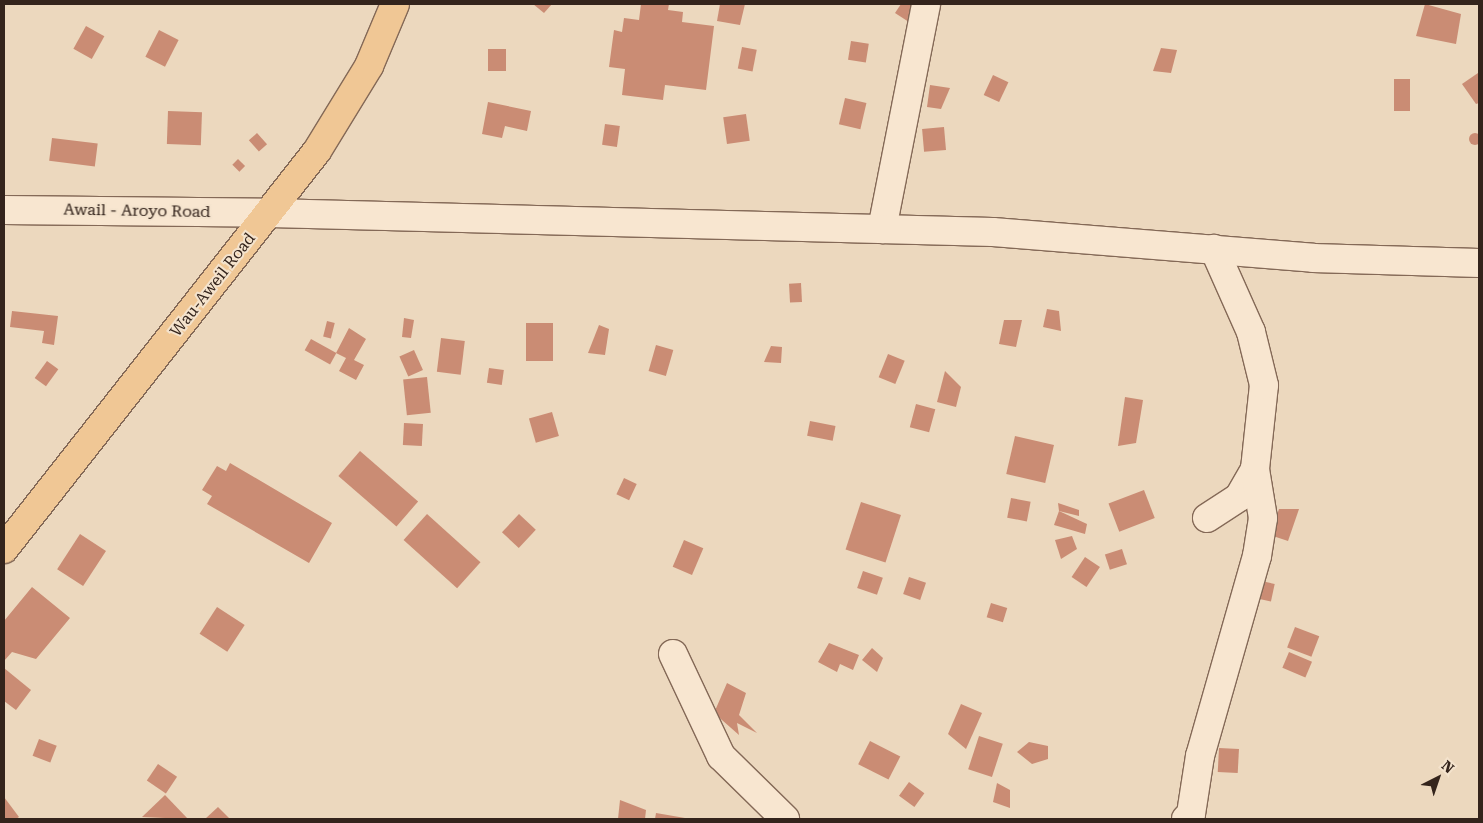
<!DOCTYPE html>
<html>
<head>
<meta charset="utf-8">
<style>
  body { margin:0 }
  #map { position:relative; width:1483px; height:823px; overflow:hidden; background:#ecd8be; font-family:"Roboto Serif",serif }
  div>[style] { position:absolute }
  .building>* { inset:0; background:#ca8c74; transform-origin:0 0 }
  .round { border-radius:50% }
  .roads { filter:drop-shadow(1px 0 #846957) drop-shadow(-1px 0 #846957) drop-shadow(0 1px #846957) drop-shadow(0 -1px #846957) }
  .minor>* { height:28px; margin:-14px; padding:0 14px; transform-origin:14px; border-radius:14px; background:#f8e6d0 }
  .tertiary>* { height:28px; margin:-14px; padding:0 14px; transform-origin:14px; border-radius:14px; background:#f8e6d0 }
  .primary>* { height:28px; margin:-14px; padding:0 14px; transform-origin:14px; border-radius:14px; background:#f0c795 }
  span { translate:-50% -50%; white-space:nowrap; text-align:center; line-height:1.15; -webkit-text-stroke:4px #f4e3cd; paint-order:stroke }
  .street-label { font-size:16px; color:#34241c }
  .frame { position:absolute; inset:0; border:5px solid #34241c; pointer-events:none }
  .north { position:absolute; left:1413px; top:753px; width:50px; height:50px; -webkit-text-stroke:4px #f4e3cd; paint-order:stroke; rotate:41deg; font-size:14px; font-weight:700; line-height:20px; text-align:center; color:#34241c }
  .north::after { content:''; display:block; margin:auto; width:18px; height:22px; background:#34241c; clip-path:polygon(50% 0,100% 100%,50% 72%,0 100%) }
</style>
</head>
<body>
<div id="map">
  <div class="building">
    <div style="clip-path:polygon(533px 4px,552px 4px,544px 13px)"></div>
    <div style="clip-path:polygon(641px 4px,669px 4px,668px 10px,683px 12px,682px 22px,714px 26px,706px 90px,665px 85px,663px 100px,622px 95px,625px 69px,609px 67px,614px 30px,622px 32px,624px 18px,639px 20px)"></div>
    <div style="clip-path:polygon(720px 4px,745px 4px,740px 25px,717px 21px)"></div>
    <div style="clip-path:polygon(901px 4px,926px 4px,912px 24px,895px 13px)"></div>
    <div style="clip-path:polygon(1425px 4px,1461px 14px,1456px 44px,1416px 36px)"></div>
    <div style="left:86px;top:26px;width:21px;height:26px;rotate:29deg"></div>
    <div style="left:159px;top:30px;width:22px;height:30px;rotate:27deg"></div>
    <div style="left:851px;top:41px;width:18px;height:19px;rotate:9deg"></div>
    <div style="left:742px;top:47px;width:15px;height:22px;rotate:11deg"></div>
    <div style="clip-path:polygon(1161px 48px,1177px 50px,1171px 73px,1153px 71px)"></div>
    <div style="left:488px;top:49px;width:18px;height:22px"></div>
    <div style="clip-path:polygon(1478px 73px,1479px 103px,1476px 104px,1462px 84px)"></div>
    <div style="left:993px;top:75px;width:17px;height:22px;rotate:25deg"></div>
    <div style="left:1394px;top:79px;width:16px;height:32px"></div>
    <div style="clip-path:polygon(930px 85px,950px 88px,941px 109px,927px 107px)"></div>
    <div style="left:845px;top:98px;width:22px;height:27px;rotate:13deg"></div>
    <div style="clip-path:polygon(488px 102px,531px 111px,527px 131px,505px 126px,502px 138px,482px 134px)"></div>
    <div style="left:168px;top:111px;width:34px;height:33px;rotate:2deg"></div>
    <div style="left:746px;top:114px;width:27px;height:23px;rotate:82deg"></div>
    <div style="left:605px;top:124px;width:15px;height:21px;rotate:8deg"></div>
    <div style="left:944px;top:127px;width:23px;height:22px;rotate:85deg"></div>
    <div class="round" style="left:1469px;top:133px;width:12px;height:12px"></div>
    <div style="left:257px;top:133px;width:15px;height:11px;rotate:48deg"></div>
    <div style="left:52px;top:138px;width:46px;height:23px;rotate:7deg"></div>
    <div style="left:238px;top:159px;width:10px;height:8px;rotate:45deg"></div>
    <div style="left:801px;top:283px;width:19px;height:12px;rotate:87deg"></div>
    <div style="clip-path:polygon(1047px 309px,1059px 311px,1061px 331px,1043px 327px)"></div>
    <div style="clip-path:polygon(12px 311px,58px 316px,54px 345px,42px 343px,44px 331px,10px 327px)"></div>
    <div style="clip-path:polygon(404px 318px,414px 320px,411px 338px,402px 337px)"></div>
    <div style="clip-path:polygon(1004px 320px,1022px 320px,1016px 347px,999px 344px)"></div>
    <div style="left:327px;top:321px;width:8px;height:16px;rotate:14deg"></div>
    <div style="left:526px;top:323px;width:27px;height:38px"></div>
    <div style="clip-path:polygon(599px 325px,609px 329px,605px 355px,588px 353px)"></div>
    <div style="clip-path:polygon(349px 328px,366px 339px,354px 360px,364px 365px,356px 380px,339px 371px,346px 358px,336px 353px)"></div>
    <div style="left:441px;top:338px;width:24px;height:34px;rotate:7deg"></div>
    <div style="left:311px;top:339px;width:29px;height:13px;rotate:29deg"></div>
    <div style="left:656px;top:345px;width:18px;height:27px;rotate:16deg"></div>
    <div style="clip-path:polygon(771px 346px,782px 347px,781px 363px,764px 362px)"></div>
    <div style="left:414px;top:350px;width:22px;height:16px;rotate:66deg"></div>
    <div style="left:888px;top:354px;width:18px;height:25px;rotate:22deg"></div>
    <div style="left:47px;top:361px;width:14px;height:21px;rotate:36deg"></div>
    <div style="left:489px;top:368px;width:15px;height:15px;rotate:8deg"></div>
    <div style="clip-path:polygon(945px 371px,961px 387px,956px 407px,937px 402px)"></div>
    <div style="left:427px;top:377px;width:36px;height:24px;rotate:84deg"></div>
    <div style="clip-path:polygon(1125px 397px,1143px 400px,1136px 443px,1118px 446px)"></div>
    <div style="left:916px;top:404px;width:20px;height:24px;rotate:15deg"></div>
    <div style="left:552px;top:412px;width:25px;height:24px;rotate:74deg"></div>
    <div style="left:810px;top:421px;width:26px;height:15px;rotate:11deg"></div>
    <div style="left:404px;top:423px;width:19px;height:22px;rotate:3deg"></div>
    <div style="left:1015px;top:436px;width:40px;height:39px;rotate:13deg"></div>
    <div style="left:360px;top:451px;width:77px;height:33px;rotate:41deg"></div>
    <div style="clip-path:polygon(230px 463px,332px 523px,309px 563px,207px 504px,212px 496px,202px 490px,217px 466px,226px 471px)"></div>
    <div style="left:624px;top:478px;width:14px;height:18px;rotate:25deg"></div>
    <div style="left:1144px;top:490px;width:30px;height:38px;rotate:69deg"></div>
    <div style="left:1011px;top:498px;width:20px;height:20px;rotate:11deg"></div>
    <div style="left:861px;top:502px;width:42px;height:50px;rotate:18deg"></div>
    <div style="clip-path:polygon(1058px 503px,1079px 510px,1079px 516px,1059px 511px)"></div>
    <div style="clip-path:polygon(1279px 509px,1299px 509px,1288px 541px,1270px 535px)"></div>
    <div style="clip-path:polygon(1059px 511px,1087px 524px,1085px 534px,1054px 525px)"></div>
    <div style="left:427px;top:514px;width:72px;height:35px;rotate:42deg"></div>
    <div style="left:519px;top:514px;width:23px;height:25px;rotate:43deg"></div>
    <div style="left:80px;top:534px;width:31px;height:42px;rotate:33deg"></div>
    <div style="clip-path:polygon(1072px 536px,1077px 549px,1061px 559px,1055px 540px)"></div>
    <div style="left:684px;top:540px;width:21px;height:29px;rotate:23deg"></div>
    <div style="left:1122px;top:549px;width:16px;height:18px;rotate:72deg"></div>
    <div style="left:1085px;top:557px;width:18px;height:24px;rotate:34deg"></div>
    <div style="left:863px;top:571px;width:21px;height:18px;rotate:19deg"></div>
    <div style="left:909px;top:577px;width:18px;height:18px;rotate:19deg"></div>
    <div style="left:1261px;top:581px;width:14px;height:18px;rotate:12deg"></div>
    <div style="clip-path:polygon(32px 587px,70px 618px,36px 659px,12px 652px,4px 661px,4px 621px)"></div>
    <div style="left:991px;top:603px;width:17px;height:15px;rotate:17deg"></div>
    <div style="left:217px;top:607px;width:33px;height:32px;rotate:33deg"></div>
    <div style="left:1295px;top:627px;width:26px;height:22px;rotate:21deg"></div>
    <div style="clip-path:polygon(829px 643px,859px 655px,853px 670px,840px 664px,837px 672px,818px 662px)"></div>
    <div style="clip-path:polygon(872px 648px,883px 658px,877px 672px,862px 660px)"></div>
    <div style="left:1289px;top:652px;width:25px;height:17px;rotate:23deg"></div>
    <div style="clip-path:polygon(4px 668px,31px 690px,16px 710px,4px 701px)"></div>
    <div style="clip-path:polygon(727px 683px,746px 693px,739px 715px,757px 733px,737px 723px,739px 735px,714px 713px)"></div>
    <div style="clip-path:polygon(961px 704px,982px 713px,966px 749px,948px 734px)"></div>
    <div style="left:979px;top:736px;width:25px;height:35px;rotate:18deg"></div>
    <div style="left:39px;top:739px;width:19px;height:18px;rotate:21deg"></div>
    <div style="left:870px;top:741px;width:34px;height:26px;rotate:27deg"></div>
    <div style="clip-path:polygon(1029px 742px,1048px 746px,1048px 759px,1032px 764px,1017px 752px)"></div>
    <div style="left:1219px;top:748px;width:20px;height:24px;rotate:3deg"></div>
    <div style="left:158px;top:764px;width:23px;height:20px;rotate:34deg"></div>
    <div style="left:909px;top:782px;width:19px;height:17px;rotate:36deg"></div>
    <div style="clip-path:polygon(997px 783px,1010px 790px,1010px 808px,993px 802px)"></div>
    <div style="clip-path:polygon(165px 795px,188px 819px,142px 817px)"></div>
    <div style="clip-path:polygon(4px 797px,19px 817px,16px 819px,4px 819px)"></div>
    <div style="clip-path:polygon(620px 800px,646px 810px,645px 819px,618px 819px)"></div>
    <div style="clip-path:polygon(218px 807px,230px 819px,205px 819px)"></div>
    <div style="clip-path:polygon(656px 813px,685px 818px,685px 819px,655px 819px)"></div>
  </div>
  <div class="roads">
    <div class="minor">
      <div style="left:882px;top:229px;width:229px;rotate:-78.9deg"></div>
      <div style="left:1207px;top:518px;width:38px;rotate:-33deg"></div>
      <div style="left:1239px;top:497px;width:32px;rotate:-60deg"></div>
      <div style="left:1255px;top:469px;width:84px;rotate:-83.9deg"></div>
      <div style="left:1264px;top:385px;width:55px;rotate:-103.8deg"></div>
      <div style="left:1251px;top:332px;width:91px;rotate:-114deg"></div>
      <div style="left:673px;top:654px;width:113px;rotate:64.8deg"></div>
      <div style="left:721px;top:756px;width:90px;rotate:44.5deg"></div>
      <div style="left:1186px;top:819px;width:7px;rotate:-45deg"></div>
      <div style="left:1191px;top:814px;width:59px;rotate:-81.2deg"></div>
      <div style="left:1200px;top:756px;width:208px;rotate:-74.1deg"></div>
      <div style="left:1257px;top:556px;width:38px;rotate:-81deg"></div>
      <div style="left:1263px;top:518px;width:50px;rotate:-99.3deg"></div>
    </div>
    <div class="tertiary">
      <div style="left:4px;top:210px;width:266px;rotate:0.6deg"></div>
      <div style="left:270px;top:213px;width:723px;rotate:1.51deg"></div>
      <div style="left:993px;top:232px;width:321px;rotate:4.6deg"></div>
      <div style="left:1313px;top:258px;width:166px;rotate:1.7deg"></div>
    </div>
    <div class="primary">
      <div style="left:4px;top:549px;width:506px;rotate:-51.82deg"></div>
      <div style="left:317px;top:151px;width:100px;rotate:-58.5deg"></div>
      <div style="left:369px;top:66px;width:67px;rotate:-67.2deg"></div>
    </div>
  </div>
  <div class="street-label">
    <span style="left:137px;top:211px;rotate:1deg">Awail - Aroyo Road</span>
    <span style="left:213px;top:285px;rotate:-52deg">Wau-Aweil Road</span>
  </div>
  <div class="frame"></div>
  <div class="north">N</div>
</div>
</body>
</html>
